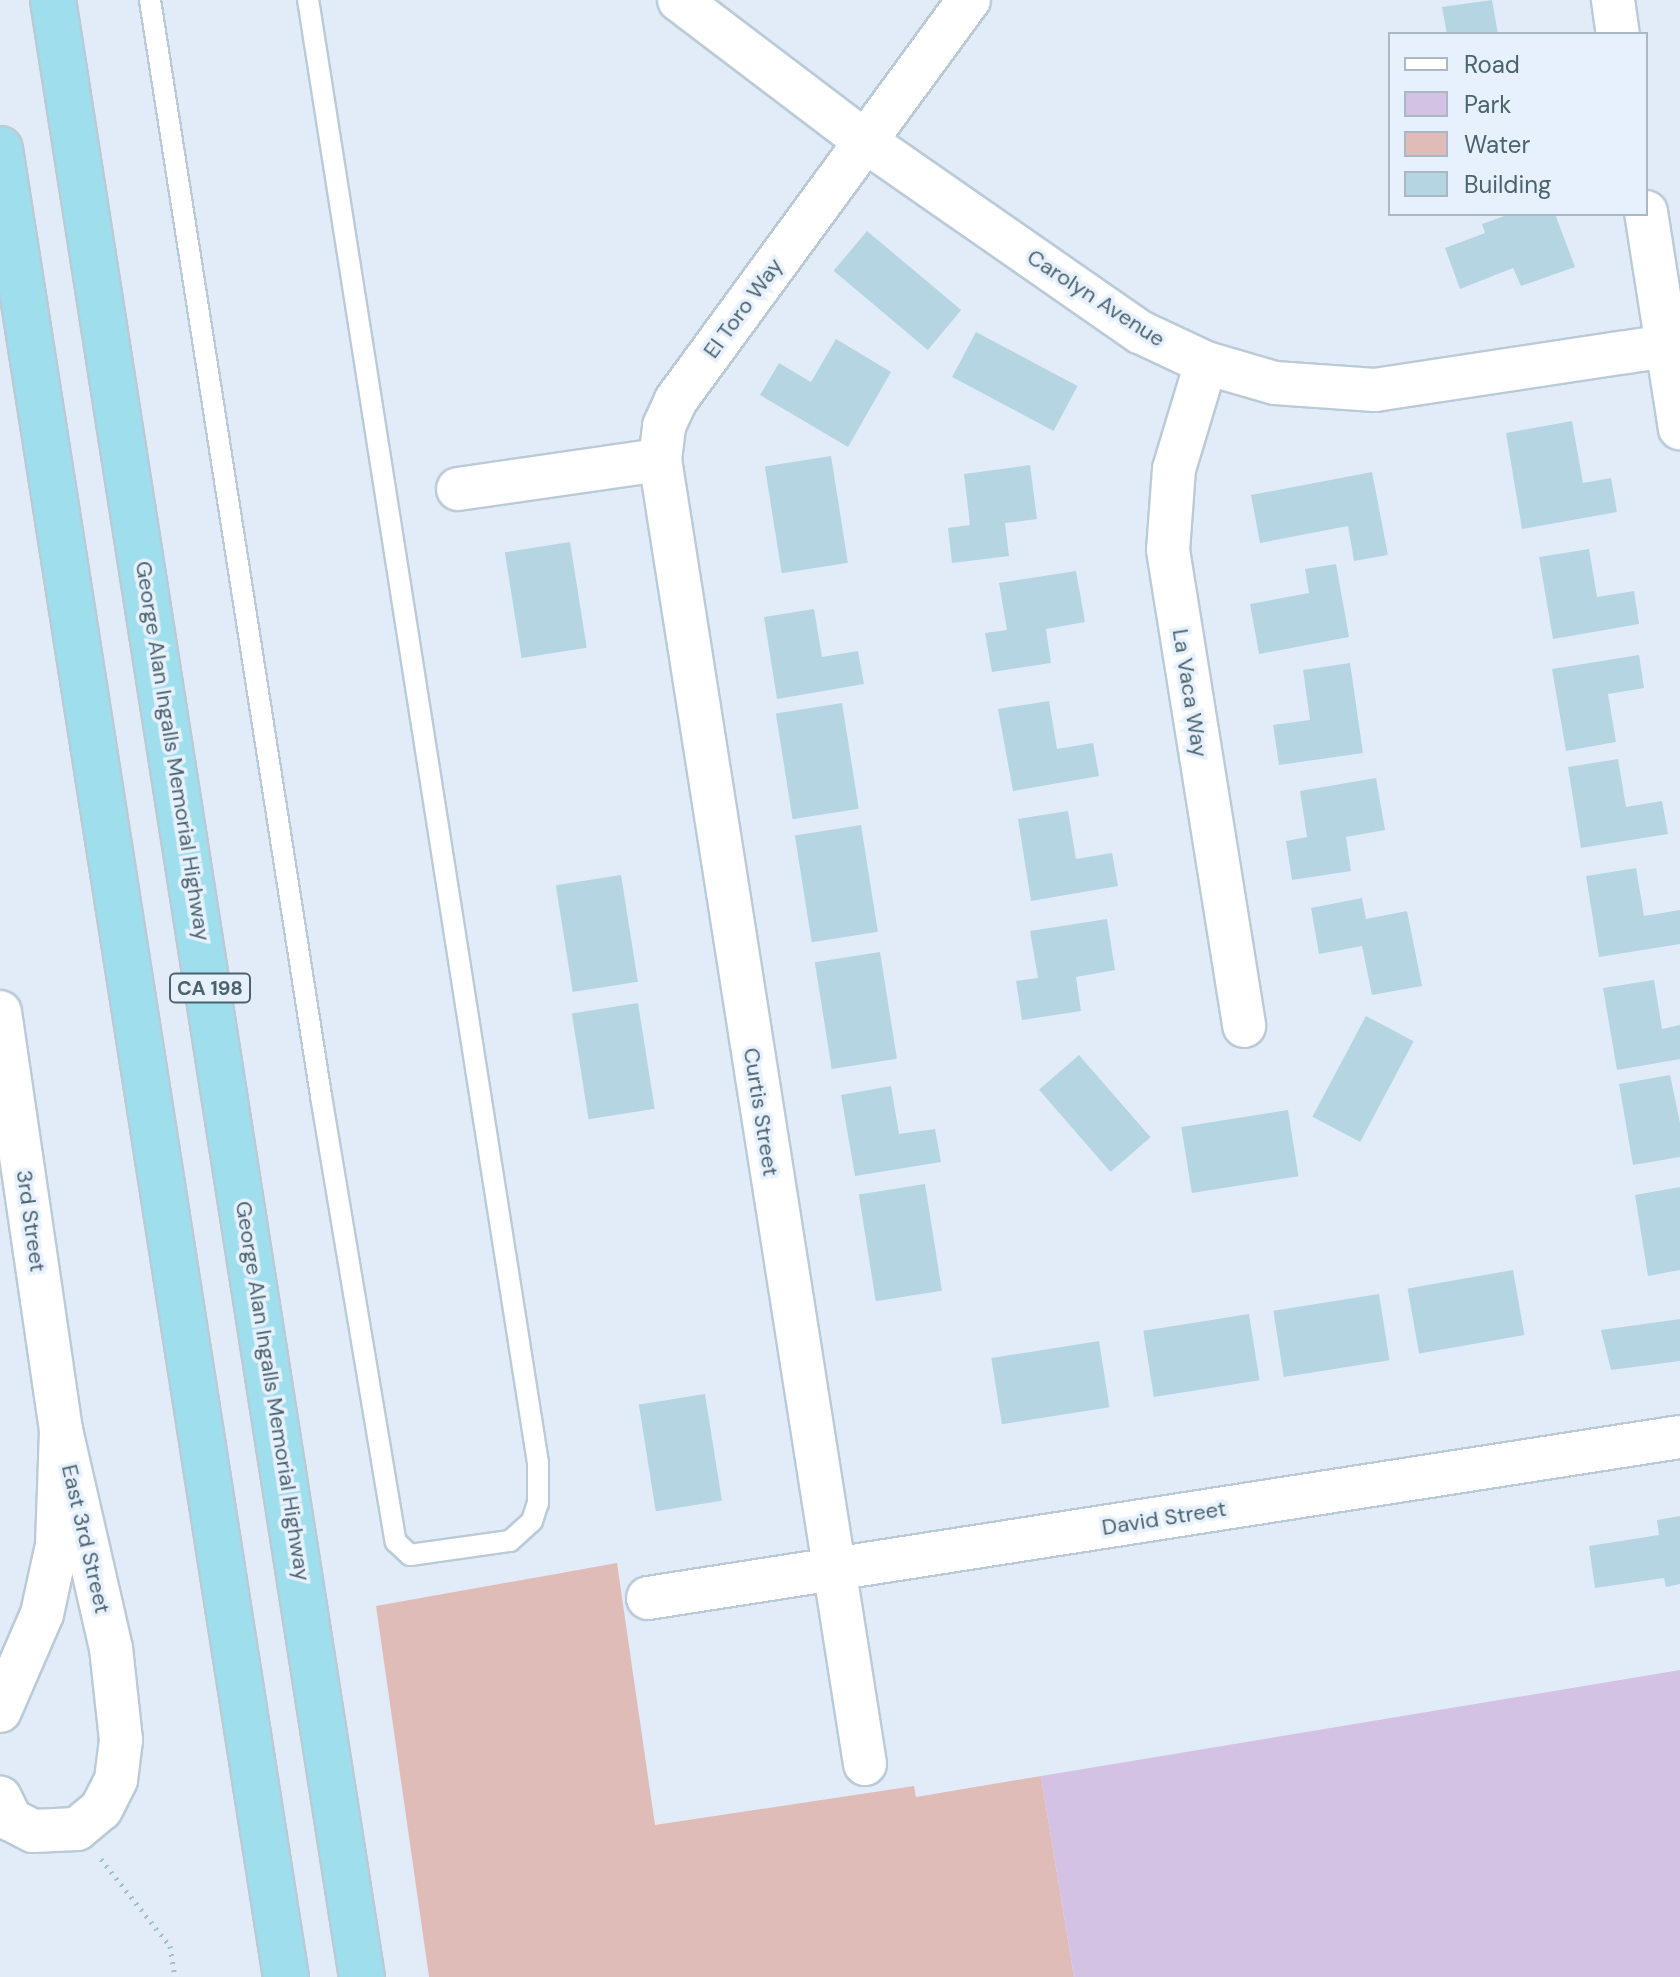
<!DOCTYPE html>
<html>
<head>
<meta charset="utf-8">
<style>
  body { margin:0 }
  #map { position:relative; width:1680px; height:1977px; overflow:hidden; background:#e2ecf9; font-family:"DM Sans",sans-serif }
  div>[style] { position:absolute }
  .green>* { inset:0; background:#d4c2e4 }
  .water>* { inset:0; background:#e0bcb9 }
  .building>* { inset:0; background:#b5d5e3; transform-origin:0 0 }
  .path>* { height:5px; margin-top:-2.5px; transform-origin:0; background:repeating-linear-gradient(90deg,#a0c0cf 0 2px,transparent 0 8px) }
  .roads { filter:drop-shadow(2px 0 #bacbd7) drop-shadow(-2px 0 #bacbd7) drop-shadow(0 2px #bacbd7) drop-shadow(0 -2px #bacbd7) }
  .service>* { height:20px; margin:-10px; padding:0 10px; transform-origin:10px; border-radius:10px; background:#fff }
  .minor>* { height:42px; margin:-21px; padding:0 21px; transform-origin:21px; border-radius:21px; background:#fff }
  .motorway>* { height:44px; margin:-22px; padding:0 22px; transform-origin:22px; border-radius:22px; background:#9edeed }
  span { translate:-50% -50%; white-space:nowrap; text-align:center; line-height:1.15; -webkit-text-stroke:7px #e7f1fd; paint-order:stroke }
  .shield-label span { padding:2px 6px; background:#e7f1fd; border:2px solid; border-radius:6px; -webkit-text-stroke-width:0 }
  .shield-label { font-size:20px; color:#4b636d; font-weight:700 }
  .street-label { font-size:22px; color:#4b636d }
  .legend { position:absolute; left:1388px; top:32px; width:260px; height:184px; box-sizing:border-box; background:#e7f1fd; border:2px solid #a9b8c3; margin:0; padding:10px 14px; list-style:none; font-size:24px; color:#4b636d }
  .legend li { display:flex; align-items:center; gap:16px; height:40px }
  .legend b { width:40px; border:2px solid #a9b8c3 }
</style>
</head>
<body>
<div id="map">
  <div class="green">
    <div style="clip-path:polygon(1680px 1670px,1680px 1977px,1074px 1977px,1041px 1776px)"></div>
  </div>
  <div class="water">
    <div style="clip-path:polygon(617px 1563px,655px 1825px,914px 1786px,916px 1797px,1041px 1776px,1074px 1977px,429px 1977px,376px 1606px)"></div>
  </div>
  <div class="building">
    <div style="clip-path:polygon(1492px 0,1498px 34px,1447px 34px,1442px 7px)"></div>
    <div style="clip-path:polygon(1510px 214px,1555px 214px,1575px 267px,1521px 286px,1513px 268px,1460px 289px,1445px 248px,1485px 233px,1482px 224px)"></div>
    <div style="left:867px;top:231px;width:123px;height:52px;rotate:40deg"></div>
    <div style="left:976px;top:332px;width:115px;height:51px;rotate:28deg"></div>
    <div style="clip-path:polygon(836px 339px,891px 372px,848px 447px,760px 395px,779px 363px,811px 382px)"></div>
    <div style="clip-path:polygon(1572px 421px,1583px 483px,1611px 478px,1617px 512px,1522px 529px,1506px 433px)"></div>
    <div style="left:831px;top:456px;width:108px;height:67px;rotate:81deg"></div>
    <div style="clip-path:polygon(1030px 465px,1037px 519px,1005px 523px,1009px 556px,952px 563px,948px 528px,970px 525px,964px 474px)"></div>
    <div style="clip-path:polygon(1372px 472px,1388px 555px,1354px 561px,1348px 526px,1260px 543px,1251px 495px)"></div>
    <div style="left:570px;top:542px;width:107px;height:66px;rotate:81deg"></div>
    <div style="clip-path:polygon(1589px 549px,1597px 597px,1634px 591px,1639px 624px,1553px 639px,1539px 557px)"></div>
    <div style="clip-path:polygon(1336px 564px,1349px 637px,1259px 654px,1250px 604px,1309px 593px,1305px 569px)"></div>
    <div style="clip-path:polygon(1076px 571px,1085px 622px,1046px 629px,1051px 663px,992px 672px,985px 633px,1007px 630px,999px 583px)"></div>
    <div style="clip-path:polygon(814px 609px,822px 657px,858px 651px,864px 684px,777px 699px,764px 617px)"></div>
    <div style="clip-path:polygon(1639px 655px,1644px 688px,1608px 694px,1616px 742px,1566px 751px,1552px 669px)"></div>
    <div style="clip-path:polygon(1350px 663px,1363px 753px,1279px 765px,1273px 725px,1310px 720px,1303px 670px)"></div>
    <div style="clip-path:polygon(1049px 701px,1057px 749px,1093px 743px,1099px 776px,1013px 791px,998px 709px)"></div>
    <div style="left:842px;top:703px;width:107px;height:67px;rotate:81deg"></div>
    <div style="clip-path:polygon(1618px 759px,1626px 807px,1662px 801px,1668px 834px,1581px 848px,1568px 767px)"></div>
    <div style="clip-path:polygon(1376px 778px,1385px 830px,1346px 837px,1351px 871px,1292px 880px,1286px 841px,1307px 837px,1300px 791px)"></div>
    <div style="clip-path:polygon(1068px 811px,1076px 859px,1112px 853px,1118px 886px,1031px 901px,1018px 819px)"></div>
    <div style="left:861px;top:825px;width:108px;height:67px;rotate:81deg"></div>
    <div style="clip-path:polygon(1636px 868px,1644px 916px,1680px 910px,1680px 944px,1599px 957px,1586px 876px)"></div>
    <div style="left:621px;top:875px;width:108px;height:66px;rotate:81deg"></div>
    <div style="clip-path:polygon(1362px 898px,1366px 919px,1407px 911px,1422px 986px,1372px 995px,1362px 946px,1319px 954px,1311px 908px)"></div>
    <div style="clip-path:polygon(1107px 919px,1115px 970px,1076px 977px,1081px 1011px,1022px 1020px,1016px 981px,1038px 978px,1030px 931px)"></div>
    <div style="left:880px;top:952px;width:108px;height:66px;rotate:81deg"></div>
    <div style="clip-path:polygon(1654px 980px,1662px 1029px,1680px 1025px,1680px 1059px,1617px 1070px,1603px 988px)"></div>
    <div style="left:638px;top:1003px;width:107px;height:67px;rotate:81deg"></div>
    <div style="left:1366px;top:1016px;width:54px;height:114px;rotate:28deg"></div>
    <div style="left:1079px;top:1055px;width:109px;height:53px;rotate:49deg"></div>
    <div style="clip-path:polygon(1670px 1075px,1680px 1123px,1680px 1157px,1633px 1165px,1619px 1084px)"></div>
    <div style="clip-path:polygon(891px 1086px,899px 1134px,935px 1129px,941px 1162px,855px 1176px,841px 1095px)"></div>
    <div style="left:1288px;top:1110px;width:67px;height:108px;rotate:81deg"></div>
    <div style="left:925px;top:1184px;width:108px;height:67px;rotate:81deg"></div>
    <div style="clip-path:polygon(1680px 1187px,1680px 1270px,1648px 1276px,1635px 1195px)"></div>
    <div style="left:1513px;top:1270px;width:66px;height:107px;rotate:80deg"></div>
    <div style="left:1379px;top:1294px;width:67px;height:107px;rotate:81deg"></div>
    <div style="left:1249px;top:1314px;width:67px;height:107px;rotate:81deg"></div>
    <div style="clip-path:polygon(1680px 1319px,1680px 1361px,1611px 1370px,1601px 1330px)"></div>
    <div style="left:1099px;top:1341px;width:67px;height:109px;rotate:81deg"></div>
    <div style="left:705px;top:1394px;width:108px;height:67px;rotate:81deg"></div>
    <div style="clip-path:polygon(1680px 1516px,1680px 1584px,1666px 1587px,1664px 1578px,1595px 1588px,1589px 1546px,1659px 1535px,1657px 1520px)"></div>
  </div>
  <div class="path">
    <div style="left:101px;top:1859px;width:111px;rotate:51.6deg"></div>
    <div style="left:170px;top:1946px;width:31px;rotate:81deg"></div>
  </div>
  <div class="roads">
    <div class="service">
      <div style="left:150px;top:0;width:1109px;rotate:81.13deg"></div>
      <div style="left:321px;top:1096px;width:452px;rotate:80.5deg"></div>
      <div style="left:396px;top:1542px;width:19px;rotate:43deg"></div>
      <div style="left:410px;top:1555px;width:101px;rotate:-8deg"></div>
      <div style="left:510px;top:1541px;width:30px;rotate:-42deg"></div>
      <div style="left:532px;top:1521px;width:19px;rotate:-72deg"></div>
      <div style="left:538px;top:1503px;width:40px;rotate:-90deg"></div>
      <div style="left:538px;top:1463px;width:1481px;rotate:-98.93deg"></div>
    </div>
    <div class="minor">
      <div style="left:679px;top:0;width:233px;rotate:37.2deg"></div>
      <div style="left:865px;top:141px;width:335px;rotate:34.8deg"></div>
      <div style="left:1140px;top:332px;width:73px;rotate:25.2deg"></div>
      <div style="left:1206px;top:363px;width:72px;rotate:16.2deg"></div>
      <div style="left:1275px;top:383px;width:100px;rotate:4deg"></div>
      <div style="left:1375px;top:390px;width:308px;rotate:-8.6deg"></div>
      <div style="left:1613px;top:0;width:34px;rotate:82deg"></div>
      <div style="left:1646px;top:212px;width:219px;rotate:81.1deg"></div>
      <div style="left:1206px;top:363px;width:111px;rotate:106.8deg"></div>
      <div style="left:1174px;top:469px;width:81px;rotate:94.2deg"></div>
      <div style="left:1168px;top:550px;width:482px;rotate:80.9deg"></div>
      <div style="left:458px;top:489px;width:204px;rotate:-8.2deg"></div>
      <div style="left:0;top:1012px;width:422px;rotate:81.7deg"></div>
      <div style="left:648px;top:1598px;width:1044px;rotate:-8.87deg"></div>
      <div style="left:0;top:1711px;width:106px;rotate:-66.6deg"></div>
      <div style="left:42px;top:1614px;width:71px;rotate:-77.7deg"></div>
      <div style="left:57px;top:1545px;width:115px;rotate:-88deg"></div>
      <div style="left:61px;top:1430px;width:224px;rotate:77.1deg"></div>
      <div style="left:111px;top:1648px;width:93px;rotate:83.8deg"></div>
      <div style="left:121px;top:1740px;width:40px;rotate:97.1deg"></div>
      <div style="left:116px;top:1780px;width:33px;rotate:117deg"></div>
      <div style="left:101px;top:1809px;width:31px;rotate:140deg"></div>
      <div style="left:77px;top:1829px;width:44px;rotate:177.4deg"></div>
      <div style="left:33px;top:1831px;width:25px;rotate:-153deg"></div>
      <div style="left:11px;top:1820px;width:25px;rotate:-116deg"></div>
      <div style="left:865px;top:1764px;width:1320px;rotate:-98.93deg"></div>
      <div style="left:660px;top:460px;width:34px;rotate:-83deg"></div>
      <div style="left:664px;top:426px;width:29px;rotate:-65deg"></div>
      <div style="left:676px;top:400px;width:496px;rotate:-53.8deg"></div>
    </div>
    <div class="motorway">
      <div style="left:53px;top:0;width:2001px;rotate:81.12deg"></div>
      <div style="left:0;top:149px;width:1850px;rotate:81.11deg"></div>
    </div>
  </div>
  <div class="shield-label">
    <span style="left:210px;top:988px">CA 198</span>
  </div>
  <div class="street-label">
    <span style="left:1096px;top:298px;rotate:33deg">Carolyn Avenue</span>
    <span style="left:743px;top:308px;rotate:-54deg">El Toro Way</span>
    <span style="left:1190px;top:693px;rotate:81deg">La Vaca Way</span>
    <span style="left:173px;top:751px;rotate:81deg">George Alan Ingalls Memorial Highway</span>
    <span style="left:761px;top:1112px;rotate:81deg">Curtis Street</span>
    <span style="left:31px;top:1221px;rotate:82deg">3rd Street</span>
    <span style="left:273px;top:1391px;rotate:81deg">George Alan Ingalls Memorial Highway</span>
    <span style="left:1164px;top:1518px;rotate:-9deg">David Street</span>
    <span style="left:86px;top:1539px;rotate:77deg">East 3rd Street</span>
  </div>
  <ul class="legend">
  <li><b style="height:10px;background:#fff"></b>Road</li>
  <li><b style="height:22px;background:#d4c2e4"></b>Park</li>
  <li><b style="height:22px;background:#e0bcb9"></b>Water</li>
  <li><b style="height:22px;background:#b5d5e3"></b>Building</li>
  </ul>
</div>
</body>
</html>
